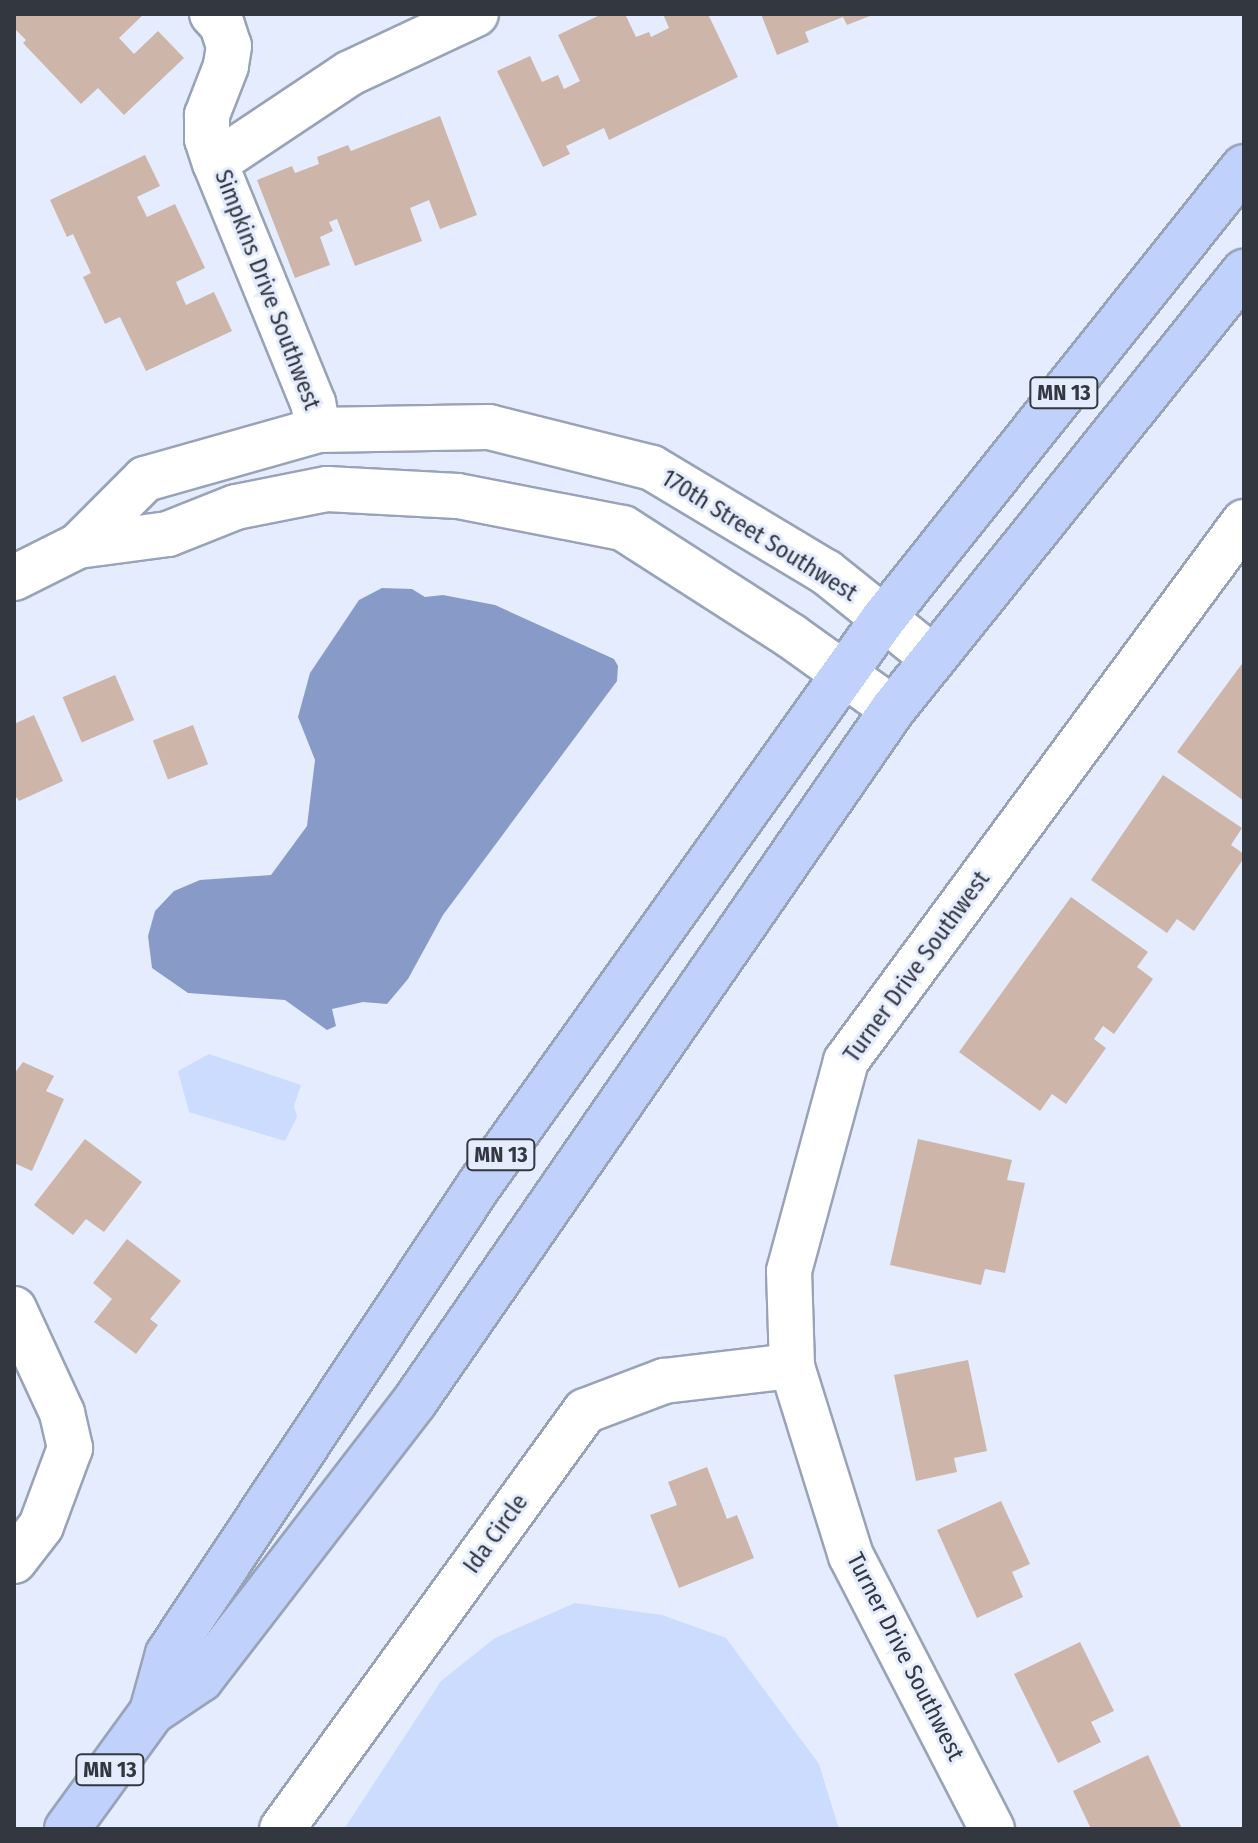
<!DOCTYPE html>
<html>
<head>
<meta charset="utf-8">
<style>
  body { margin:0 }
  #map { position:relative; width:1258px; height:1843px; overflow:hidden; background:#e4ecfe; font-family:"Fira Sans Condensed",sans-serif }
  div>[style] { position:absolute }
  .green>* { inset:0; background:#ccdcff }
  .water>* { inset:0; background:#889bc8 }
  .building>* { inset:0; background:#cdb6a9; transform-origin:0 0 }
  .roads { filter:drop-shadow(2px 0 #99a3b8) drop-shadow(-2px 0 #99a3b8) drop-shadow(0 2px #99a3b8) drop-shadow(0 -2px #99a3b8) }
  .minor>* { height:44px; margin:-22px; padding:0 22px; transform-origin:22px; border-radius:22px; background:#fff }
  .major>* { height:44px; margin:-22px; padding:0 22px; transform-origin:22px; border-radius:22px; background:#c0d1fb }
  span { translate:-50% -50%; white-space:nowrap; text-align:center; line-height:1.15; -webkit-text-stroke:6px #e4ecfe; paint-order:stroke }
  .shield-label span { padding:2px 6px; background:#e4ecfe; border:2px solid; border-radius:6px; -webkit-text-stroke-width:0 }
  .shield-label { font-size:22px; color:#33373f; font-weight:700 }
  .street-label { font-size:24px; color:#33373f }
  .frame { position:absolute; inset:0; border:16px solid #33373f; pointer-events:none }
</style>
</head>
<body>
<div id="map">
  <div class="green">
    <div style="clip-path:polygon(209px 1054px,301px 1085px,294px 1106px,297px 1117px,285px 1141px,189px 1112px,178px 1071px)"></div>
    <div style="clip-path:polygon(575px 1603px,662px 1615px,726px 1638px,819px 1764px,839px 1829px,344px 1829px,441px 1681px,495px 1638px)"></div>
  </div>
  <div class="water">
    <div style="clip-path:polygon(382px 588px,412px 589px,425px 597px,443px 595px,495px 605px,614px 659px,618px 666px,617px 681px,443px 915px,408px 979px,387px 1004px,363px 1002px,332px 1009px,336px 1026px,327px 1030px,285px 1000px,188px 993px,152px 968px,148px 936px,155px 911px,174px 891px,200px 880px,271px 875px,307px 826px,315px 760px,298px 717px,310px 673px,359px 600px)"></div>
  </div>
  <div class="building">
    <div style="clip-path:polygon(14px 14px,144px 14px,119px 38px,134px 54px,158px 31px,184px 58px,124px 115px,98px 88px,81px 104px,23px 43px,26px 40px,14px 28px)"></div>
    <div style="clip-path:polygon(602px 14px,625px 14px,636px 37px,649px 32px,651px 37px,669px 28px,663px 14px,708px 14px,738px 77px,609px 140px,604px 128px,566px 146px,570px 154px,543px 167px,497px 71px,530px 56px,542px 82px,558px 75px,564px 89px,580px 81px,558px 35px)"></div>
    <div style="clip-path:polygon(761px 14px,875px 14px,847px 25px,843px 17px,805px 32px,809px 42px,777px 55px)"></div>
    <div style="clip-path:polygon(440px 116px,477px 215px,440px 229px,429px 200px,410px 208px,422px 241px,355px 266px,337px 219px,329px 222px,333px 231px,320px 237px,330px 265px,295px 278px,257px 180px,292px 166px,295px 173px,319px 164px,317px 157px,348px 145px,351px 151px)"></div>
    <div style="clip-path:polygon(145px 155px,160px 186px,137px 197px,147px 217px,175px 204px,205px 268px,176px 282px,186px 305px,214px 292px,232px 331px,146px 371px,120px 317px,105px 324px,83px 277px,91px 273px,73px 234px,67px 237px,50px 200px)"></div>
    <div style="clip-path:polygon(1244px 661px,1244px 801px,1177px 752px)"></div>
    <div style="left:115px;top:675px;width:49px;height:57px;rotate:67deg"></div>
    <div style="clip-path:polygon(34px 715px,63px 781px,19px 801px,14px 794px,14px 724px)"></div>
    <div style="left:193px;top:725px;width:42px;height:43px;rotate:69deg"></div>
    <div style="clip-path:polygon(1163px 775px,1242px 828px,1231px 845px,1244px 854px,1244px 858px,1194px 931px,1177px 919px,1167px 933px,1091px 880px)"></div>
    <div style="clip-path:polygon(1071px 897px,1148px 952px,1137px 967px,1153px 979px,1114px 1034px,1103px 1026px,1094px 1039px,1106px 1048px,1066px 1104px,1052px 1094px,1040px 1111px,959px 1052px)"></div>
    <div style="clip-path:polygon(23px 1062px,54px 1076px,46px 1091px,64px 1099px,32px 1171px,14px 1163px,14px 1074px)"></div>
    <div style="clip-path:polygon(85px 1139px,142px 1182px,104px 1232px,86px 1219px,73px 1235px,34px 1205px)"></div>
    <div style="clip-path:polygon(918px 1139px,1012px 1160px,1007px 1180px,1025px 1183px,1005px 1273px,985px 1269px,981px 1285px,890px 1265px)"></div>
    <div style="clip-path:polygon(127px 1239px,181px 1281px,150px 1319px,158px 1325px,136px 1354px,94px 1322px,112px 1299px,93px 1283px)"></div>
    <div style="clip-path:polygon(968px 1360px,987px 1451px,954px 1458px,957px 1472px,916px 1481px,894px 1375px)"></div>
    <div style="clip-path:polygon(707px 1467px,727px 1519px,737px 1515px,754px 1558px,679px 1588px,650px 1515px,677px 1505px,668px 1482px)"></div>
    <div style="clip-path:polygon(1001px 1501px,1030px 1564px,1012px 1572px,1023px 1597px,977px 1618px,937px 1530px)"></div>
    <div style="clip-path:polygon(1080px 1642px,1114px 1711px,1091px 1722px,1101px 1742px,1058px 1763px,1014px 1674px)"></div>
    <div style="clip-path:polygon(1148px 1755px,1182px 1829px,1091px 1829px,1073px 1791px)"></div>
  </div>
  <div class="roads">
    <div class="minor">
      <div style="left:212px;top:14px;width:15px;rotate:48deg"></div>
      <div style="left:222px;top:25px;width:22px;rotate:72deg"></div>
      <div style="left:229px;top:46px;width:20px;rotate:99deg"></div>
      <div style="left:226px;top:66px;width:53px;rotate:111.2deg"></div>
      <div style="left:207px;top:115px;width:24px;rotate:90deg"></div>
      <div style="left:207px;top:139px;width:25px;rotate:72deg"></div>
      <div style="left:318px;top:430px;width:27px;rotate:-100deg"></div>
      <div style="left:313px;top:403px;width:259px;rotate:-112.2deg"></div>
      <div style="left:215px;top:163px;width:162px;rotate:-33.7deg"></div>
      <div style="left:350px;top:73px;width:139px;rotate:-25.1deg"></div>
      <div style="left:78px;top:546px;width:91px;rotate:-7.6deg"></div>
      <div style="left:168px;top:534px;width:73px;rotate:-21.7deg"></div>
      <div style="left:236px;top:507px;width:93px;rotate:-11.2deg"></div>
      <div style="left:327px;top:489px;width:131px;rotate:3.1deg"></div>
      <div style="left:458px;top:496px;width:168px;rotate:11deg"></div>
      <div style="left:623px;top:528px;width:200px;rotate:32.7deg"></div>
      <div style="left:791px;top:636px;width:125px;rotate:35.6deg"></div>
      <div style="left:14px;top:578px;width:72px;rotate:-26.6deg"></div>
      <div style="left:78px;top:546px;width:95px;rotate:-45deg"></div>
      <div style="left:145px;top:479px;width:180px;rotate:-15.8deg"></div>
      <div style="left:318px;top:430px;width:171px;rotate:-1deg"></div>
      <div style="left:489px;top:427px;width:168px;rotate:14.1deg"></div>
      <div style="left:652px;top:468px;width:203px;rotate:30.9deg"></div>
      <div style="left:826px;top:572px;width:136px;rotate:38.7deg"></div>
      <div style="left:14px;top:1309px;width:115px;rotate:65.2deg"></div>
      <div style="left:62px;top:1413px;width:36px;rotate:77deg"></div>
      <div style="left:70px;top:1448px;width:83px;rotate:110.4deg"></div>
      <div style="left:41px;top:1526px;width:44px;rotate:127.6deg"></div>
      <div style="left:282px;top:1829px;width:516px;rotate:-54.06deg"></div>
      <div style="left:585px;top:1411px;width:85px;rotate:-20.8deg"></div>
      <div style="left:664px;top:1381px;width:129px;rotate:-6.7deg"></div>
      <div style="left:992px;top:1829px;width:307px;rotate:-117.3deg"></div>
      <div style="left:851px;top:1556px;width:199px;rotate:-107.3deg"></div>
      <div style="left:792px;top:1366px;width:95px;rotate:-91.8deg"></div>
      <div style="left:789px;top:1271px;width:218px;rotate:-74.8deg"></div>
      <div style="left:846px;top:1061px;width:670px;rotate:-53.56deg"></div>
    </div>
    <div class="major">
      <div style="left:152px;top:1712px;width:60px;rotate:-74.6deg"></div>
      <div style="left:168px;top:1654px;width:564px;rotate:-56.42deg"></div>
      <div style="left:480px;top:1184px;width:695px;rotate:-54.48deg"></div>
      <div style="left:884px;top:618px;width:577px;rotate:-51.4deg"></div>
      <div style="left:67px;top:1829px;width:145px;rotate:-54deg"></div>
      <div style="left:152px;top:1712px;width:59px;rotate:-34deg"></div>
      <div style="left:201px;top:1679px;width:351px;rotate:-52.4deg"></div>
      <div style="left:415px;top:1401px;width:841px;rotate:-55.37deg"></div>
      <div style="left:893px;top:709px;width:561px;rotate:-51.23deg"></div>
    </div>
  </div>
  <div class="shield-label">
    <span style="left:1064px;top:393px">MN 13</span>
    <span style="left:501px;top:1155px">MN 13</span>
    <span style="left:110px;top:1770px">MN 13</span>
  </div>
  <div class="street-label">
    <span style="left:267px;top:290px;rotate:69deg">Simpkins Drive Southwest</span>
    <span style="left:759px;top:536px;rotate:32deg">170th Street Southwest</span>
    <span style="left:917px;top:967px;rotate:-54deg">Turner Drive Southwest</span>
    <span style="left:496px;top:1534px;rotate:-54deg">Ida Circle</span>
    <span style="left:905px;top:1657px;rotate:63deg">Turner Drive Southwest</span>
  </div>
  <div class="frame"></div>
</div>
</body>
</html>
